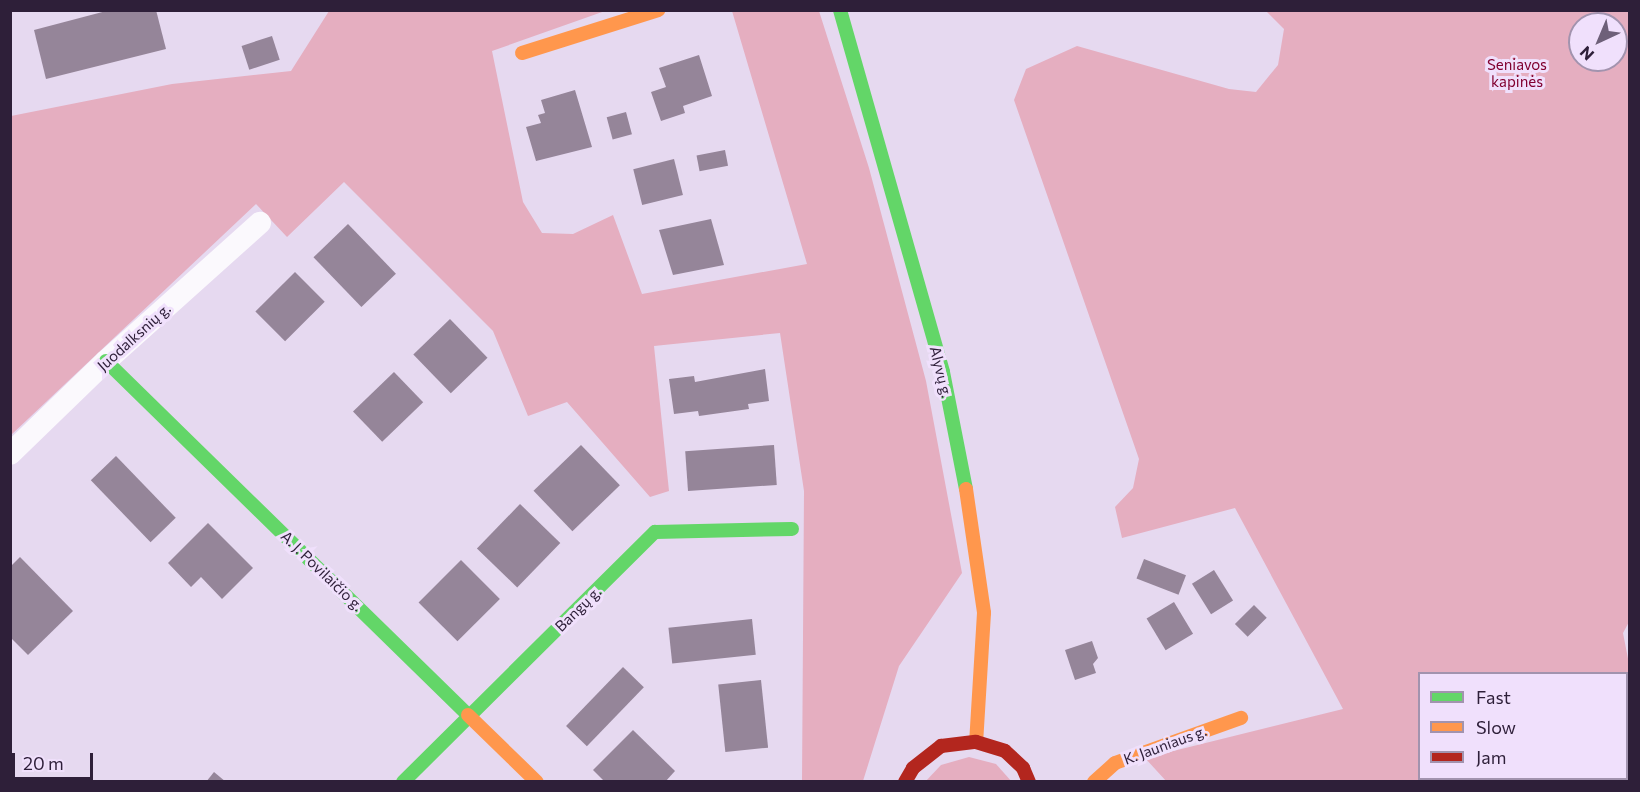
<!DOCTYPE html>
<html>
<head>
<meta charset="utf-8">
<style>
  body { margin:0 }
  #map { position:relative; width:1640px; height:792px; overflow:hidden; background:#e6d9f0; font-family:Commissioner,sans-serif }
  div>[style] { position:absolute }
  .green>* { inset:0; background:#e5aec0 }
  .building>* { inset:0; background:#958599; transform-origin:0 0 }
  .street>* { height:22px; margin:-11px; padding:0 11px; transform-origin:11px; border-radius:11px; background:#fbf9fd }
  .fast>* { height:14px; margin:-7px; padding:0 7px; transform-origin:7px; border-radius:7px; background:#63d668 }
  .slow>* { height:14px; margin:-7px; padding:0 7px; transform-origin:7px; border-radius:7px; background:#ff974d }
  .jam>* { height:14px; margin:-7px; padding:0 7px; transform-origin:7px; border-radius:7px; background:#b3261e }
  span { translate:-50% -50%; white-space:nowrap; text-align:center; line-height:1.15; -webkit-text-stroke:6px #f0e0fc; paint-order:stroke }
  .park-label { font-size:15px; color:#810030 }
  .street-label { font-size:15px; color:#2e1f39 }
  .frame { position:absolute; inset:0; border:12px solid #2e1f39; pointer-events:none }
  .legend { position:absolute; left:1418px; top:672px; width:210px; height:108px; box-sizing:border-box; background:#f0e0fc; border:2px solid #a293ae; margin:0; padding:8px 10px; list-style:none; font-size:18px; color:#2e1f39 }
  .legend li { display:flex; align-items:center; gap:12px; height:30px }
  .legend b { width:30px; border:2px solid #a293ae }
  .north { position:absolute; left:1568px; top:12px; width:60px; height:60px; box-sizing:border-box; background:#f0e0fc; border:2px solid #a293ae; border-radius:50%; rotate:224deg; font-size:16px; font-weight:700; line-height:24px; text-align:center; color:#2e1f39 }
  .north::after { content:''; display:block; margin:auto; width:21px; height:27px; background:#6e6079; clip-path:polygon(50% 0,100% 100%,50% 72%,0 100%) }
  .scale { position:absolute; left:12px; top:753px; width:81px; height:27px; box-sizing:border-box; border:3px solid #2e1f39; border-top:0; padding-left:8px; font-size:18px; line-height:21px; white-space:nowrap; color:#2e1f39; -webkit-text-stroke:4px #f0e0fc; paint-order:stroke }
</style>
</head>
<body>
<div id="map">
  <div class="green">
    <div style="clip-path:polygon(329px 11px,605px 11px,492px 51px,523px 202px,542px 233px,573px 234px,613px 215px,642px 294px,807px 264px,732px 11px,819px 11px,869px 168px,926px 381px,962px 573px,899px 666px,863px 781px,802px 781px,804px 491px,780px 333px,654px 346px,669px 491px,650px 497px,567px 402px,528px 416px,493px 331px,344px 182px,287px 237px,256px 204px,11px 435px,11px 116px,172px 84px,291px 71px)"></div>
    <div style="clip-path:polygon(evenodd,1266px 11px,1629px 11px,1630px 620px,1623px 633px,1630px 669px,1629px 781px,1167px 782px,1145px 758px,1343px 709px,1235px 508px,1122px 538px,1115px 507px,1133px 488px,1139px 459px,1014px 100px,1026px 69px,1077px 46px,1229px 89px,1256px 92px,1278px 65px,1284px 29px,1266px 11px,1580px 24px,1616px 24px,1616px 60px,1580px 60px,1580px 24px,1266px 11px,1420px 674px,1626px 674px,1626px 778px,1420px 778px,1420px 674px)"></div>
    <div style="clip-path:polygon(969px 757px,996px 764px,1012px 782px,925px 782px,941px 765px)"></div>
  </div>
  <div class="building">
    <div style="clip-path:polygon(110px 10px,156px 10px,166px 49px,46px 79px,34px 30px)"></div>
    <div style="left:272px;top:36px;width:25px;height:32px;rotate:72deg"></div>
    <div style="clip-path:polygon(699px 55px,712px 96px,683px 106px,685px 113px,661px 121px,651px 92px,666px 87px,659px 68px)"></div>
    <div style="clip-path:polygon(575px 90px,592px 147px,536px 161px,526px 127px,541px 123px,538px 115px,545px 113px,541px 100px)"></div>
    <div style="left:626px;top:112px;width:23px;height:20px;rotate:75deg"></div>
    <div style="left:725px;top:150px;width:16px;height:29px;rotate:79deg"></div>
    <div style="left:674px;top:159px;width:37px;height:42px;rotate:76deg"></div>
    <div style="clip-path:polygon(711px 219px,724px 265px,673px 275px,659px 230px)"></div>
    <div style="left:348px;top:224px;width:69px;height:48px;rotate:46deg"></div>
    <div style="left:295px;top:272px;width:42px;height:56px;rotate:45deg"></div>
    <div style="left:450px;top:319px;width:54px;height:51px;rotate:46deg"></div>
    <div style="clip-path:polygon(765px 369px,769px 401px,748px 404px,749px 409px,699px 416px,698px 411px,674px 414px,669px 379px,694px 376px,695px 382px)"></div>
    <div style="left:394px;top:372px;width:42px;height:57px;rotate:46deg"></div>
    <div style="left:581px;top:445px;width:56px;height:66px;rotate:46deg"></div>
    <div style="left:774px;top:445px;width:40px;height:89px;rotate:86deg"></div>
    <div style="left:116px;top:456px;width:86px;height:35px;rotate:46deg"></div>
    <div style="left:520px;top:504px;width:56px;height:62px;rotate:44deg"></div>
    <div style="clip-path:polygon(208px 523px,253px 568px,222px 599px,201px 577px,191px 587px,168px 563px)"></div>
    <div style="clip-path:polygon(20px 557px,73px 611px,28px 655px,10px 637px,10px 567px)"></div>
    <div style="left:1144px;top:559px;width:45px;height:21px;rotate:21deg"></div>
    <div style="left:461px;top:560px;width:55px;height:60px;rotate:45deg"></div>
    <div style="left:1214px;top:570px;width:36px;height:26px;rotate:58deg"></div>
    <div style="left:1174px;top:602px;width:37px;height:32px;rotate:59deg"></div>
    <div style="left:1254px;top:605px;width:18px;height:27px;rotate:45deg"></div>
    <div style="left:752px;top:619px;width:36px;height:84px;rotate:84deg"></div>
    <div style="clip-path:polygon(1092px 641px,1098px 658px,1093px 664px,1096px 673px,1075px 680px,1065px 650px)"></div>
    <div style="left:623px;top:667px;width:29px;height:82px;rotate:44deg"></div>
    <div style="left:761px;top:680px;width:68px;height:43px;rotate:84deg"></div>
    <div style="clip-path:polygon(633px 730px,675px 771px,665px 782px,605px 782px,593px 770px)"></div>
    <div style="clip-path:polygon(214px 772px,226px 782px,206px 782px)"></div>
  </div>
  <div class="street">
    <div style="left:10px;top:454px;width:134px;rotate:-44.1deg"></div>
    <div style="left:106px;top:361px;width:207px;rotate:-41.9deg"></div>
  </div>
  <div class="fast">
    <div style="left:840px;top:10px;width:376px;rotate:74.1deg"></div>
    <div style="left:943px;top:372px;width:119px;rotate:78.9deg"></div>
    <div style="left:106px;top:361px;width:506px;rotate:44.36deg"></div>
    <div style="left:403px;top:782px;width:355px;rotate:-44.8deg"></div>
    <div style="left:655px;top:532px;width:137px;rotate:-1.3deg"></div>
  </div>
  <div class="slow">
    <div style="left:522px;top:53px;width:143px;rotate:-17.5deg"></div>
    <div style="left:966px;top:489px;width:125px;rotate:81.7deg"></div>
    <div style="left:984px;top:613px;width:129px;rotate:93.5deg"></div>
    <div style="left:468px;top:715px;width:96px;rotate:44.2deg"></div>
    <div style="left:1094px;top:782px;width:28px;rotate:-42deg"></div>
    <div style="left:1115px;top:763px;width:134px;rotate:-19.7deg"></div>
  </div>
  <div class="jam">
    <div style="left:905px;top:782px;width:16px;rotate:-60deg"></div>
    <div style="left:913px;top:768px;width:36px;rotate:-38deg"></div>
    <div style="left:941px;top:746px;width:35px;rotate:-7deg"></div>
    <div style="left:976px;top:742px;width:30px;rotate:17deg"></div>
    <div style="left:1005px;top:751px;width:25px;rotate:43deg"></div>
    <div style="left:1023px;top:768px;width:15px;rotate:67deg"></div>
  </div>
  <div class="park-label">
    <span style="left:1517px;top:73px">Seniavos<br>kapinės</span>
  </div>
  <div class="street-label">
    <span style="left:134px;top:337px;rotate:-42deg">Juodalksnių g.</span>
    <span style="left:941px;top:372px;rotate:76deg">Alyvų g.</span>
    <span style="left:322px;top:571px;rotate:44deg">A. J. Povilaičio g.</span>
    <span style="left:578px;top:609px;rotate:-44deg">Bangų g.</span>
    <span style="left:1165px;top:745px;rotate:-20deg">K. Jauniaus g.</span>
  </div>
  <div class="frame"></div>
  <ul class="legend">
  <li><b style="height:8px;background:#63d668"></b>Fast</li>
  <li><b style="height:8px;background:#ff974d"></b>Slow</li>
  <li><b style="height:8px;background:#b3261e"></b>Jam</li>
  </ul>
  <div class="north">N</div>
  <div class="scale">20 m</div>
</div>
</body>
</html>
